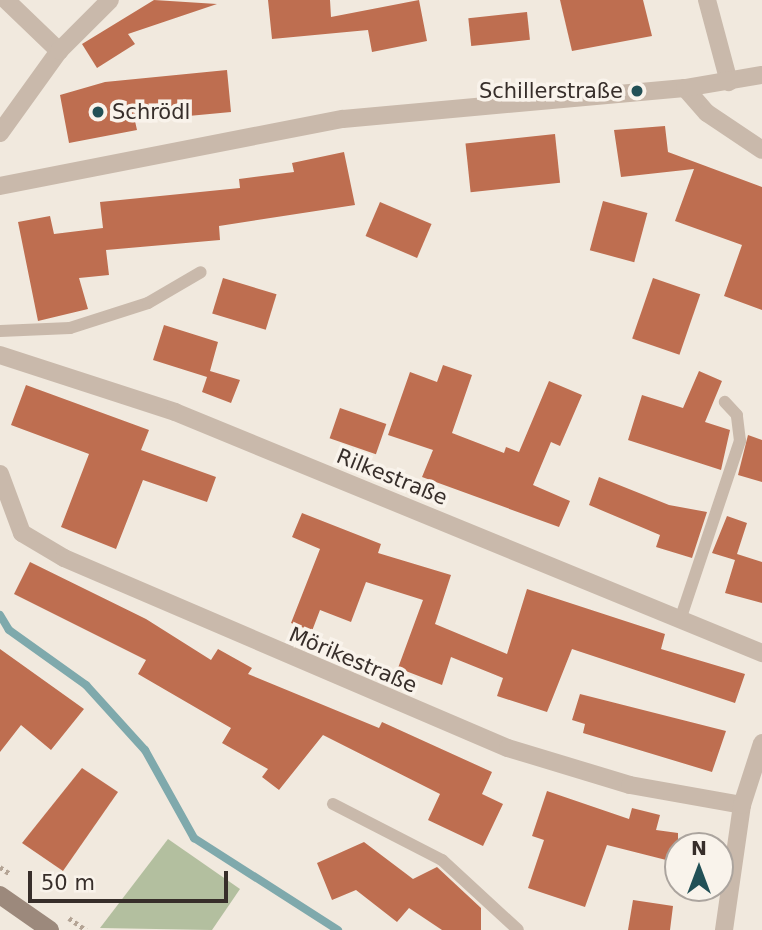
<!DOCTYPE html>
<html>
<head>
<meta charset="utf-8">
<style>
  body { margin:0 }
  #map { position:relative; width:762px; height:930px; overflow:hidden; background:#f1e9de; font-family:"DejaVu Sans",sans-serif }
  div>[style] { position:absolute }
  .green>* { inset:0; background:#b3bf9f }
  .stream>* { height:8px; margin:-4px; padding:0 4px; transform-origin:4px; border-radius:4px; background:#7fa9ac }
  .building>* { inset:0; background:#be6e50; transform-origin:0 0 }
  .path>* { height:4.5px; margin-top:-2.25px; transform-origin:0; background:repeating-linear-gradient(90deg,#b4a495 0 3.5px,transparent 0 7px) }
  .lane>* { height:12px; margin:-6px; padding:0 6px; transform-origin:6px; border-radius:6px; background:#c9b9ab }
  .street>* { height:18px; margin:-9px; padding:0 9px; transform-origin:9px; border-radius:9px; background:#c9b9ab }
  .secondary>* { height:18px; margin:-9px; padding:0 9px; transform-origin:9px; border-radius:9px; background:#9c897c }
  .dots>* { width:19px; height:19px; translate:-50% -50%; box-sizing:border-box; border:4px solid #f9f3eb; border-radius:50% }
  span { translate:-50% -50%; white-space:nowrap; text-align:center; line-height:1.15; -webkit-text-stroke:7px #f9f3eb; paint-order:stroke }
  .poi-label { font-size:21px; color:#372e2a }
  .right { translate:-100% -50%; text-align:right }
  .left { translate:0 -50%; text-align:left }
  .street-label { font-size:21px; color:#372e2a }
  .north { position:absolute; left:664px; top:832px; width:70px; height:70px; box-sizing:border-box; background:#f9f3eb; border:2px solid #aba49e; border-radius:50%; rotate:0deg; font-size:19px; font-weight:700; line-height:28px; text-align:center; color:#372e2a }
  .north::after { content:''; display:block; margin:auto; width:24px; height:32px; background:#225056; clip-path:polygon(50% 0,100% 100%,50% 72%,0 100%) }
  .scale { position:absolute; left:28px; top:871px; width:200px; height:32px; box-sizing:border-box; border:4px solid #372e2a; border-top:0; padding-left:9px; font-size:21px; line-height:24px; white-space:nowrap; color:#372e2a; -webkit-text-stroke:5px #f9f3eb; paint-order:stroke }
</style>
</head>
<body>
<div id="map">
  <div class="green">
    <div style="clip-path:polygon(168px 839px,240px 889px,212px 930px,100px 928px)"></div>
  </div>
  <div class="stream">
    <div style="left:0;top:615px;width:17px;rotate:59deg"></div>
    <div style="left:9px;top:630px;width:95px;rotate:35.5deg"></div>
    <div style="left:86px;top:685px;width:88px;rotate:47.8deg"></div>
    <div style="left:145px;top:750px;width:101px;rotate:60.9deg"></div>
    <div style="left:194px;top:838px;width:171px;rotate:32.6deg"></div>
  </div>
  <div class="building">
    <div style="clip-path:polygon(154px 0,217px 4px,128px 34px,135px 44px,97px 68px,82px 44px)"></div>
    <div style="clip-path:polygon(268px 0,330px 0,331px 17px,419px 0,427px 41px,372px 52px,368px 30px,272px 39px)"></div>
    <div style="clip-path:polygon(560px 0,643px 0,652px 36px,572px 51px)"></div>
    <div style="left:527px;top:12px;width:28px;height:59px;rotate:84deg"></div>
    <div style="clip-path:polygon(227px 70px,231px 112px,135px 121px,137px 130px,69px 143px,60px 95px,105px 82px)"></div>
    <div style="clip-path:polygon(665px 126px,668px 152px,762px 187px,762px 310px,724px 296px,742px 245px,675px 221px,694px 169px,621px 177px,614px 130px)"></div>
    <div style="left:555px;top:134px;width:49px;height:90px;rotate:84deg"></div>
    <div style="clip-path:polygon(344px 152px,355px 205px,219px 226px,220px 240px,106px 250px,109px 275px,79px 278px,88px 309px,38px 321px,18px 222px,50px 216px,54px 234px,103px 228px,100px 202px,240px 188px,239px 179px,294px 172px,292px 163px)"></div>
    <div style="left:603px;top:201px;width:46px;height:51px;rotate:15deg"></div>
    <div style="left:380px;top:202px;width:56px;height:37px;rotate:23deg"></div>
    <div style="left:223px;top:278px;width:56px;height:37px;rotate:17deg"></div>
    <div style="left:653px;top:278px;width:50px;height:64px;rotate:19deg"></div>
    <div style="clip-path:polygon(164px 325px,218px 342px,210px 371px,240px 380px,231px 403px,202px 392px,207px 377px,153px 360px)"></div>
    <div style="clip-path:polygon(443px 365px,472px 375px,452px 433px,504px 453px,506px 447px,519px 452px,549px 381px,582px 395px,560px 446px,551px 442px,533px 485px,570px 501px,559px 527px,422px 477px,433px 450px,388px 435px,410px 372px,437px 382px)"></div>
    <div style="clip-path:polygon(699px 371px,722px 381px,705px 422px,730px 430px,721px 470px,628px 440px,642px 395px,683px 408px)"></div>
    <div style="clip-path:polygon(26px 385px,149px 430px,141px 450px,216px 477px,207px 502px,143px 480px,116px 549px,61px 527px,89px 454px,11px 425px)"></div>
    <div style="left:340px;top:408px;width:49px;height:32px;rotate:19deg"></div>
    <div style="clip-path:polygon(748px 435px,762px 440px,762px 482px,738px 475px)"></div>
    <div style="clip-path:polygon(599px 477px,669px 505px,707px 512px,692px 558px,656px 547px,660px 535px,589px 505px)"></div>
    <div style="clip-path:polygon(302px 513px,381px 544px,378px 553px,451px 575px,435px 624px,507px 654px,527px 589px,665px 634px,661px 649px,745px 674px,735px 703px,572px 649px,547px 712px,497px 696px,503px 678px,451px 657px,442px 685px,398px 668px,423px 600px,366px 582px,351px 622px,320px 610px,312px 631px,291px 623px,320px 549px,292px 537px)"></div>
    <div style="clip-path:polygon(727px 516px,747px 523px,737px 554px,762px 562px,762px 603px,725px 593px,735px 560px,712px 553px)"></div>
    <div style="clip-path:polygon(30px 562px,146px 619px,211px 660px,218px 649px,252px 668px,248px 674px,379px 728px,382px 722px,492px 772px,482px 794px,503px 804px,483px 846px,428px 820px,440px 794px,323px 735px,279px 790px,262px 777px,268px 769px,222px 743px,231px 728px,138px 674px,146px 660px,14px 594px)"></div>
    <div style="clip-path:polygon(0 649px,84px 709px,51px 750px,21px 725px,0 752px)"></div>
    <div style="clip-path:polygon(580px 694px,726px 731px,712px 772px,583px 733px,585px 724px,572px 720px)"></div>
    <div style="clip-path:polygon(82px 768px,118px 792px,63px 871px,22px 843px)"></div>
    <div style="clip-path:polygon(547px 791px,629px 819px,632px 808px,660px 815px,656px 830px,678px 833px,678px 863px,607px 845px,585px 907px,528px 888px,544px 840px,532px 836px)"></div>
    <div style="clip-path:polygon(364px 842px,413px 879px,437px 867px,481px 908px,481px 930px,442px 930px,409px 908px,397px 922px,356px 890px,332px 900px,317px 863px)"></div>
    <div style="clip-path:polygon(633px 900px,673px 906px,670px 930px,628px 930px)"></div>
  </div>
  <div class="path">
    <div style="left:0;top:867px;width:11px;rotate:34deg"></div>
    <div style="left:69px;top:918px;width:21px;rotate:35deg"></div>
  </div>
  <div class="lane">
    <div style="left:0;top:331px;width:70px;rotate:-2.5deg"></div>
    <div style="left:70px;top:328px;width:82px;rotate:-17.8deg"></div>
    <div style="left:148px;top:303px;width:61px;rotate:-30.3deg"></div>
    <div style="left:680px;top:620px;width:189px;rotate:-71.5deg"></div>
    <div style="left:740px;top:441px;width:26px;rotate:-97deg"></div>
    <div style="left:737px;top:415px;width:18px;rotate:-133deg"></div>
    <div style="left:333px;top:804px;width:123px;rotate:27.2deg"></div>
    <div style="left:442px;top:860px;width:103px;rotate:42.6deg"></div>
  </div>
  <div class="street">
    <div style="left:6px;top:0;width:74px;rotate:43.9deg"></div>
    <div style="left:707px;top:0;width:85px;rotate:75deg"></div>
    <div style="left:685px;top:88px;width:33px;rotate:49deg"></div>
    <div style="left:707px;top:113px;width:66px;rotate:33.9deg"></div>
    <div style="left:0;top:133px;width:101px;rotate:-54.3deg"></div>
    <div style="left:59px;top:51px;width:72px;rotate:-45deg"></div>
    <div style="left:0;top:186px;width:349px;rotate:-11.1deg"></div>
    <div style="left:343px;top:119px;width:343px;rotate:-5.2deg"></div>
    <div style="left:685px;top:88px;width:78px;rotate:-9.6deg"></div>
    <div style="left:0;top:355px;width:184px;rotate:18deg"></div>
    <div style="left:175px;top:412px;width:635px;rotate:22.32deg"></div>
    <div style="left:0;top:474px;width:63px;rotate:69.6deg"></div>
    <div style="left:22px;top:533px;width:49px;rotate:30.8deg"></div>
    <div style="left:64px;top:558px;width:483px;rotate:23.2deg"></div>
    <div style="left:508px;top:748px;width:127px;rotate:16.9deg"></div>
    <div style="left:630px;top:785px;width:114px;rotate:10.1deg"></div>
    <div style="left:724px;top:930px;width:126px;rotate:-81.8deg"></div>
    <div style="left:742px;top:805px;width:65px;rotate:-72.1deg"></div>
  </div>
  <div class="secondary">
    <div style="left:0;top:895px;width:61px;rotate:35deg"></div>
  </div>
  <div class="dots">
    <div style="left:637px;top:91px;background:#225056"></div>
    <div style="left:98px;top:112px;background:#225056"></div>
  </div>
  <div class="poi-label">
    <span class="right" style="left:623px;top:91px">Schillerstraße</span>
    <span class="left" style="left:112px;top:112px">Schrödl</span>
  </div>
  <div class="street-label">
    <span style="left:392px;top:477px;rotate:22deg">Rilkestraße</span>
    <span style="left:353px;top:660px;rotate:23deg">Mörikestraße</span>
  </div>
  <div class="north">N</div>
  <div class="scale">50 m</div>
</div>
</body>
</html>
